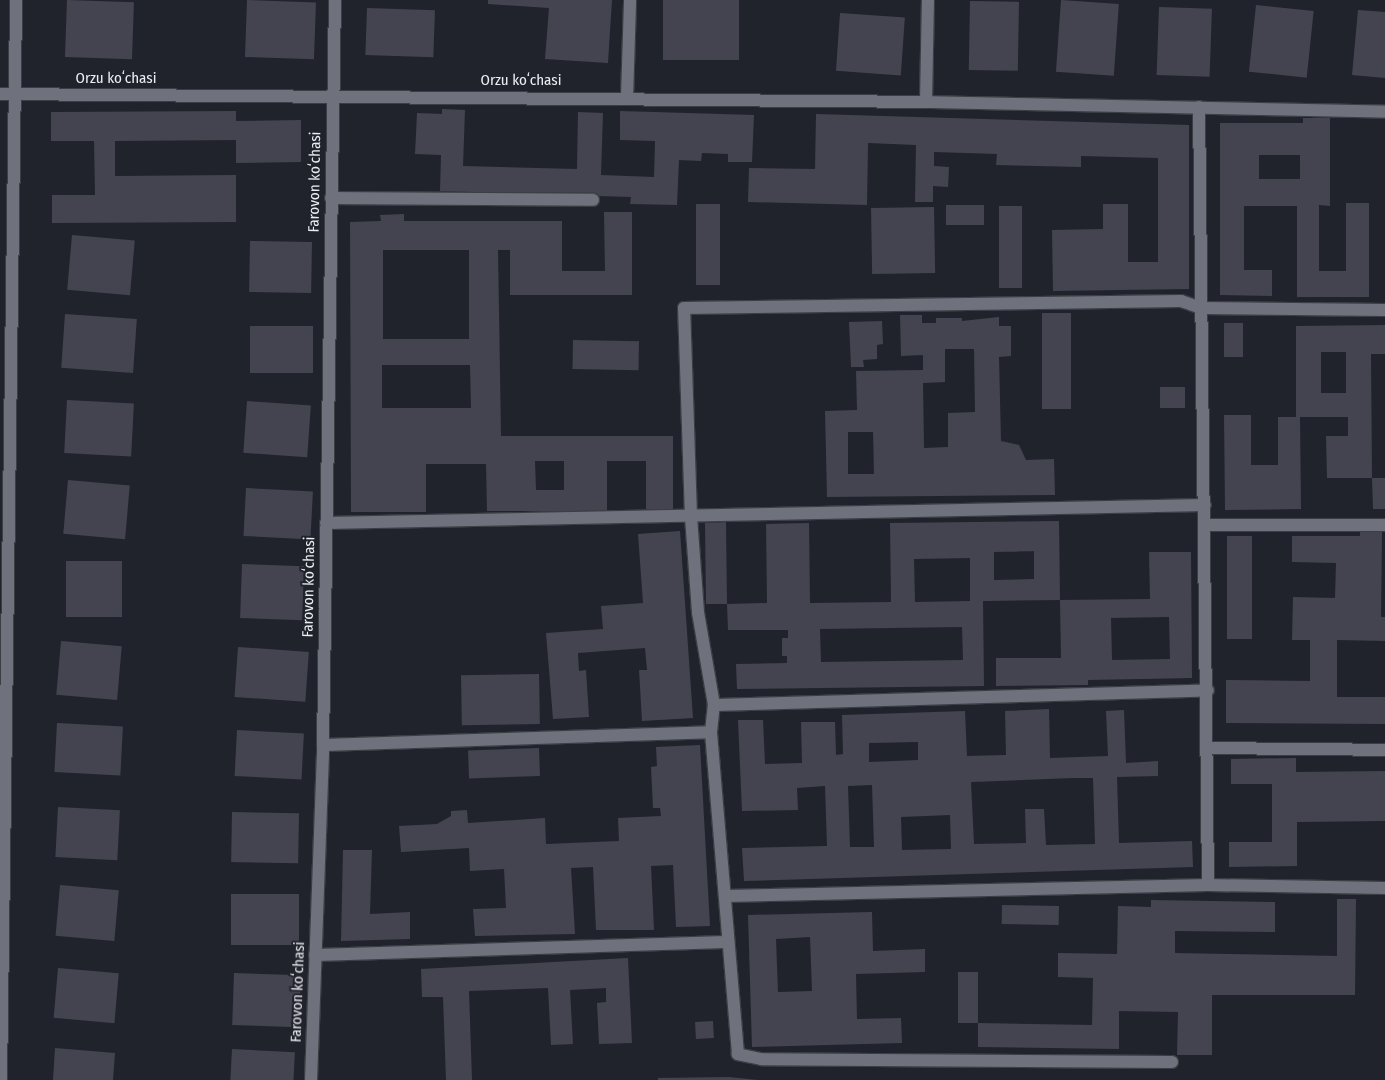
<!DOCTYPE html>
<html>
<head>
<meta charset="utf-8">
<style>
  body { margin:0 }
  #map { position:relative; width:1385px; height:1080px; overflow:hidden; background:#21232c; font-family:"Fira Sans Condensed",sans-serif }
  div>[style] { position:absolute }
  .building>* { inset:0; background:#43444f; transform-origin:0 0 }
  .roads { filter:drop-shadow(1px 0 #3c3e45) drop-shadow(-1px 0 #3c3e45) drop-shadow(0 1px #3c3e45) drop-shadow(0 -1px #3c3e45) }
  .service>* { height:12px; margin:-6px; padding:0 6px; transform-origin:6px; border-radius:6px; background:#6f717c }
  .minor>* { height:12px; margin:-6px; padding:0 6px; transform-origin:6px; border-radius:6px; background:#6f717c }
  span { translate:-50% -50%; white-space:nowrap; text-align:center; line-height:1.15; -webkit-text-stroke:4px #21232c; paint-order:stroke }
  .street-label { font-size:15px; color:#ecedf3 }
</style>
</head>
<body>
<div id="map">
  <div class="building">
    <div style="left:67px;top:0;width:67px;height:57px;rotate:2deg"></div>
    <div style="left:247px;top:0;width:69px;height:57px;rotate:2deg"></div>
    <div style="clip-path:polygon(488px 0,612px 0,608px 63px,545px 59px,549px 8px,488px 4px)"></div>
    <div style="left:663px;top:0;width:76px;height:60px"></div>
    <div style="left:1061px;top:0;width:58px;height:72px;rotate:4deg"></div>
    <div style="left:970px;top:1px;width:49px;height:69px;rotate:1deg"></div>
    <div style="left:1256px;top:5px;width:58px;height:67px;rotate:6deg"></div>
    <div style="left:1159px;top:7px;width:53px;height:68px;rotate:2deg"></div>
    <div style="left:367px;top:8px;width:68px;height:47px;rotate:2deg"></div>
    <div style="clip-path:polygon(1358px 10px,1385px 12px,1385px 78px,1352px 75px)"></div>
    <div style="left:840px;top:13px;width:65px;height:58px;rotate:4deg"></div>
    <div style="clip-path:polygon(442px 109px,465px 110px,463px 166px,577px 169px,578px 112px,603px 113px,601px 175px,654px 177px,655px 141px,620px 140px,620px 111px,754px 115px,752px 162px,728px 162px,728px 154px,702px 153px,701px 161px,679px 160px,677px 205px,630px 204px,631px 197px,440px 191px,441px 155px,415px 154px,417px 113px,442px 114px)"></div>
    <div style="clip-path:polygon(236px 111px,236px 121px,301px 120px,301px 162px,236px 163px,236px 140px,115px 141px,115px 176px,236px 175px,236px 222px,52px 223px,52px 195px,95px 195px,94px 141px,51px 141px,51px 112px)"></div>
    <div style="clip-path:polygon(816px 114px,1189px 125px,1189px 289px,1053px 291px,1052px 230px,1103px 229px,1103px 204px,1128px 204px,1128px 262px,1158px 262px,1158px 158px,1081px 156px,1081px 167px,996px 165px,997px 154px,934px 152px,934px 166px,949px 167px,948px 187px,933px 186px,933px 202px,915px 202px,916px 145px,868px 143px,867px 205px,748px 202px,749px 168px,815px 169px)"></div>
    <div style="clip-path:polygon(evenodd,1303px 118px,1330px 118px,1330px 206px,1319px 205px,1319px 271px,1346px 271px,1346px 203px,1369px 203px,1369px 297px,1297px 297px,1297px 206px,1244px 206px,1244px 270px,1272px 270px,1272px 296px,1220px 295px,1220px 123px,1303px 123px,1303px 118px,1259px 155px,1300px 155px,1300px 179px,1259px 179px,1259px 155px)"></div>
    <div style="left:696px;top:204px;width:24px;height:81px"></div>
    <div style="left:984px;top:205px;width:20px;height:38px;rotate:90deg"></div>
    <div style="left:999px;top:206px;width:23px;height:82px"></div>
    <div style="left:934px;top:207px;width:66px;height:63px;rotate:89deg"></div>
    <div style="clip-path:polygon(evenodd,604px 212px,632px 212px,632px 295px,510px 295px,510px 250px,498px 250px,501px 436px,673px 436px,673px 509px,646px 509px,646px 461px,607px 461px,607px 511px,487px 511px,486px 464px,426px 464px,426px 512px,351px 512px,350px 222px,381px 221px,380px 215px,404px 214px,404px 221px,562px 221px,562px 271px,605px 271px,604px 212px,383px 250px,469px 250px,469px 339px,383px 339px,383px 250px,604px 212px,382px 365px,470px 365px,471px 408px,382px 408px,382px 365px,604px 212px,535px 461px,564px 461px,564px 490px,536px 490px,535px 461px)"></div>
    <div style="left:72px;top:235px;width:63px;height:55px;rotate:5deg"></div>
    <div style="left:250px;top:241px;width:62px;height:51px;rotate:1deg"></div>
    <div style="left:1042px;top:313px;width:29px;height:96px"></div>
    <div style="left:65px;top:314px;width:72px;height:54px;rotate:4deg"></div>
    <div style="clip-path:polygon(evenodd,900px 315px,922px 315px,922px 323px,936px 323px,936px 318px,962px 318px,962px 321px,999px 317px,999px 326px,1011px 326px,1011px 356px,999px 357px,1001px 441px,1019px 445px,1026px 460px,1054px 459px,1055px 495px,827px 497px,825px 411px,857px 410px,856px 371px,923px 370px,923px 355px,901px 356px,900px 315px,945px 349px,974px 349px,975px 412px,948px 413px,948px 447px,924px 448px,923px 383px,945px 382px,945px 349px,900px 315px,848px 432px,873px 432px,874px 474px,848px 474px,848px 432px)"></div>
    <div style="clip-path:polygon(882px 321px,883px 344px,877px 345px,877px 359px,863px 360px,864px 367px,851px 367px,849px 322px)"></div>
    <div style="left:1224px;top:323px;width:19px;height:34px"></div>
    <div style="clip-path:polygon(evenodd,1385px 325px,1385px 354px,1371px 354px,1372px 478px,1385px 478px,1385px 509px,1373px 509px,1372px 478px,1327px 478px,1326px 436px,1348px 436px,1348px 417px,1300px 417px,1301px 509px,1225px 510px,1224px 415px,1251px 415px,1251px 465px,1278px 465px,1278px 417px,1296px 417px,1296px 326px,1385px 325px,1321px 352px,1346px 352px,1346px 393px,1321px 393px,1321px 352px)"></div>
    <div style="left:250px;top:326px;width:63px;height:47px"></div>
    <div style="left:573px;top:340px;width:66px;height:29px;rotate:1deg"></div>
    <div style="left:1185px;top:387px;width:21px;height:25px;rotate:90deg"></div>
    <div style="left:67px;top:400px;width:67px;height:53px;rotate:3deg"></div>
    <div style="left:247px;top:401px;width:64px;height:52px;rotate:4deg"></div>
    <div style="left:68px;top:480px;width:62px;height:54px;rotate:5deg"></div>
    <div style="left:246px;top:488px;width:67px;height:48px;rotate:3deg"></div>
    <div style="clip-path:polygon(evenodd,1059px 521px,1060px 600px,983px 601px,984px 686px,737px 689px,736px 664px,787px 663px,787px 656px,782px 656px,782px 638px,788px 638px,788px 630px,728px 630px,727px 604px,706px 604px,705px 523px,726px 522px,727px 604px,767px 603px,766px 524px,809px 523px,810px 603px,891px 602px,890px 523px,1059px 521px,1034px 551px,1034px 579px,994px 580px,994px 552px,1034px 551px,1059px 521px,970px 558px,970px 601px,915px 602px,914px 559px,970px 558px,1059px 521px,962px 627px,963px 660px,821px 662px,820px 629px,962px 627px)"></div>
    <div style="clip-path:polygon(680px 531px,693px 718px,642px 721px,639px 670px,647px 670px,645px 648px,578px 653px,579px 671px,586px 670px,589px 717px,553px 719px,546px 633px,603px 629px,601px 606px,643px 603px,638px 534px)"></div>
    <div style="clip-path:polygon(1360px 532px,1382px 532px,1381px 617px,1385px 617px,1385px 641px,1337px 640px,1337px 697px,1385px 697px,1385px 724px,1226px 723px,1226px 680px,1310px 681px,1310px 640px,1292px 640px,1293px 597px,1335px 598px,1336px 563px,1292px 562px,1292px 536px,1360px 536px)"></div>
    <div style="left:1227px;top:536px;width:25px;height:103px"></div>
    <div style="clip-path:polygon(evenodd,1149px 552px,1191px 552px,1192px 678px,1088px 680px,1088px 685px,996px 686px,996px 658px,1061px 658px,1060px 600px,1150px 599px,1149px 552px,1169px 617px,1170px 659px,1112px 660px,1111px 618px,1169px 617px)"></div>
    <div style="left:66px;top:561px;width:56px;height:56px"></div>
    <div style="left:242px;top:564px;width:62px;height:54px;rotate:2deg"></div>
    <div style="left:61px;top:641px;width:61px;height:54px;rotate:5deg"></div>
    <div style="left:238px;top:647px;width:71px;height:50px;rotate:4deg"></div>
    <div style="left:539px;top:674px;width:50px;height:78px;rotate:89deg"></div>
    <div style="clip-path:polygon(evenodd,1049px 709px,1050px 758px,1108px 756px,1106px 711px,1124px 710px,1126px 763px,1158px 761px,1158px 776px,1117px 777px,1119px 843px,1192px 841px,1193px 867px,744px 881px,742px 848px,827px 846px,825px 786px,797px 788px,798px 810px,742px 811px,738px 720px,763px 720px,765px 764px,802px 763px,801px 722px,835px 722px,836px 755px,843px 754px,842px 715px,965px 711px,967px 756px,1006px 755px,1005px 711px,1049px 709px,918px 742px,918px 760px,869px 762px,869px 743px,918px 742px,1049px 709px,1073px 778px,1093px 778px,1095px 844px,1046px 845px,1044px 809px,1025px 809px,1026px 843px,974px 844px,971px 782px,1073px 778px,1049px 709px,872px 785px,874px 847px,850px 847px,848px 786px,872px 785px,1049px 709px,950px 815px,951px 849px,902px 850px,901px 817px,950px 815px)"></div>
    <div style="left:57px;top:723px;width:66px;height:49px;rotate:3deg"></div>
    <div style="left:237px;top:730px;width:67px;height:46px;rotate:3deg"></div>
    <div style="clip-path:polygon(700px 745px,710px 926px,676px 927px,673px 865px,651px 866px,654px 930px,596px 930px,593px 867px,571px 868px,575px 934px,475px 936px,473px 909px,506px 908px,504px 869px,470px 871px,469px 848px,401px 852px,399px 826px,437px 824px,451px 816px,451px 811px,467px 810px,468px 823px,545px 818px,546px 844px,619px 841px,618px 818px,661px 816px,660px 808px,653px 808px,651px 767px,657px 766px,656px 747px)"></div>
    <div style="left:539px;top:748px;width:28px;height:71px;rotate:88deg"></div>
    <div style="clip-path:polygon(1296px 758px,1296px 772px,1385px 771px,1385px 821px,1297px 822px,1297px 866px,1229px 867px,1229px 842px,1272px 842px,1272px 784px,1231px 784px,1231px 759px)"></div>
    <div style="left:58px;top:807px;width:62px;height:50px;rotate:3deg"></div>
    <div style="left:232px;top:812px;width:67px;height:50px;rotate:1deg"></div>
    <div style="clip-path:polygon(343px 850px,372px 850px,370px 914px,410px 912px,410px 939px,341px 941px)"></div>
    <div style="left:60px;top:885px;width:59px;height:51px;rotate:5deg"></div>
    <div style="left:231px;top:894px;width:68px;height:51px"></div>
    <div style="clip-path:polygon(1337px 899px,1356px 899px,1355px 995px,1212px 995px,1212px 1055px,1177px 1055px,1178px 1012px,1119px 1011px,1119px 1049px,978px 1047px,978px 1023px,1092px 1025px,1093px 978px,1058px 977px,1058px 953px,1117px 954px,1118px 906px,1151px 907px,1151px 900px,1275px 902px,1275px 932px,1175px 931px,1175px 953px,1337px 956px)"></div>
    <div style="left:1002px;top:905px;width:57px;height:19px;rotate:1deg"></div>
    <div style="clip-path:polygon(evenodd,872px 912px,873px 951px,925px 949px,925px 972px,856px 974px,857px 1019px,901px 1018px,902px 1043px,752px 1047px,748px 915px,872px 912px,810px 937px,812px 991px,778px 992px,776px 939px,810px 937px)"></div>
    <div style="clip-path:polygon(628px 958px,632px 1043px,599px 1044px,597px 1003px,606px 1002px,606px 988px,570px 990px,573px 1044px,551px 1045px,548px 988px,469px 991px,472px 1080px,446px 1080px,443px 997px,422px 997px,421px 969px)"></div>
    <div style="left:58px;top:968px;width:61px;height:50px;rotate:5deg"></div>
    <div style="left:958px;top:972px;width:20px;height:51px"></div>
    <div style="left:234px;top:973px;width:67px;height:52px;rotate:2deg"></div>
    <div style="left:713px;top:1021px;width:17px;height:18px;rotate:87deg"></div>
    <div style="clip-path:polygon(55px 1048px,115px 1053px,113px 1080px,53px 1080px)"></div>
    <div style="left:232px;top:1049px;width:63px;height:31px;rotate:3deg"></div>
    <div style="clip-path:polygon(729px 1077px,758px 1080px,658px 1080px,658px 1078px)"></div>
  </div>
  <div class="roads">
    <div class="service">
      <div style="left:926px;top:102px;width:459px;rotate:1.2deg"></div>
      <div style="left:331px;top:198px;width:262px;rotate:0.4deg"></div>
      <div style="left:323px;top:745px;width:388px;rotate:-1.9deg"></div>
      <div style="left:1208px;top:748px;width:177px;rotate:0.6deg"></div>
      <div style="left:1208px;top:885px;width:177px;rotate:1deg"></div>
    </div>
    <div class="minor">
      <div style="left:0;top:94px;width:926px;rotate:0.49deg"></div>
      <div style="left:926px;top:102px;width:102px;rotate:-88.9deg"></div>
      <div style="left:627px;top:98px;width:98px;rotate:-88.2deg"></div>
      <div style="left:326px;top:523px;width:879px;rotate:-1.17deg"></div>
      <div style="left:1205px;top:525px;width:180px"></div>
      <div style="left:714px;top:705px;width:494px;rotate:-1.7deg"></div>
      <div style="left:726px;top:896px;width:482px;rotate:-1.3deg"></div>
      <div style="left:1208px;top:885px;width:778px;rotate:-90.66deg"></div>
      <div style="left:315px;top:955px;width:412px;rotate:-1.8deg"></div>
      <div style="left:1172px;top:1062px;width:411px;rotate:-179.6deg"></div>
      <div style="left:761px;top:1059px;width:24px;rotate:-168deg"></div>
      <div style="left:738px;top:1054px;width:323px;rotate:-94.8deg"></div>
      <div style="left:711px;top:732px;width:27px;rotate:-84deg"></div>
      <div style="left:714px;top:705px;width:94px;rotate:-99.8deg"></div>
      <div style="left:698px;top:612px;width:95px;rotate:-94.2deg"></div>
      <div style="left:691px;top:517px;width:209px;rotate:-91.9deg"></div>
      <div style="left:684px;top:308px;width:497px;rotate:-0.8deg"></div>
      <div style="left:1181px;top:301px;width:21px;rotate:19deg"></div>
      <div style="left:1201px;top:308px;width:184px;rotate:0.6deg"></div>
      <div style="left:1px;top:1080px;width:1080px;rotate:-89.2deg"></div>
      <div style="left:311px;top:1080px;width:335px;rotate:-87.9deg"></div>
      <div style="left:323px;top:745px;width:745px;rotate:-89.08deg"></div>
    </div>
  </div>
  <div class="street-label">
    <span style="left:116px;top:79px">Orzu koʻchasi</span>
    <span style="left:521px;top:81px">Orzu koʻchasi</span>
    <span style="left:315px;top:182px;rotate:-89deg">Farovon koʻchasi</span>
    <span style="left:309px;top:587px;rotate:-89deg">Farovon koʻchasi</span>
    <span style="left:298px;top:992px;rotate:-88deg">Farovon koʻchasi</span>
  </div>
</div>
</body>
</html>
